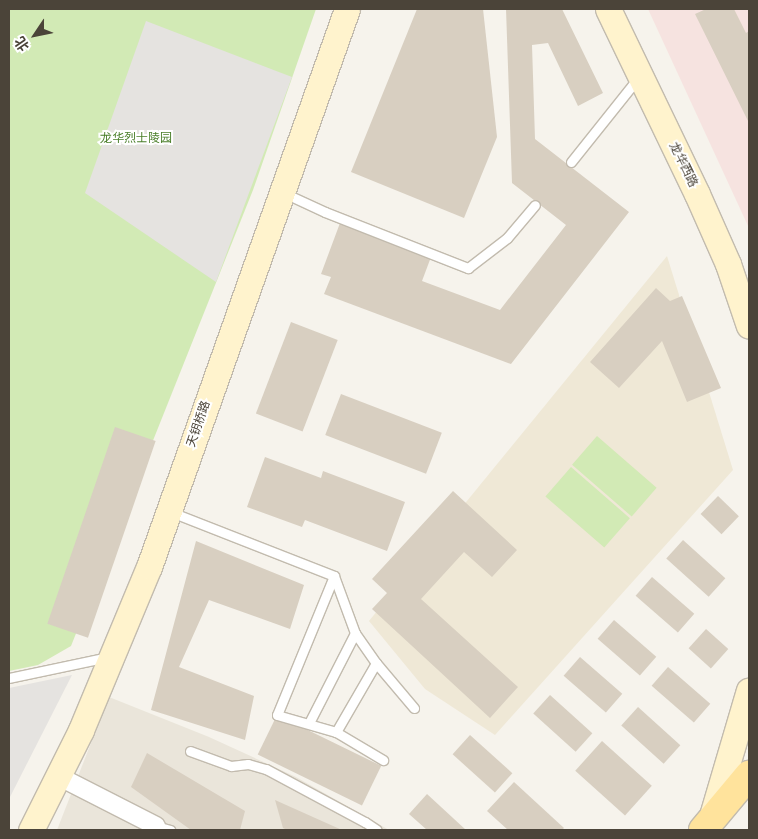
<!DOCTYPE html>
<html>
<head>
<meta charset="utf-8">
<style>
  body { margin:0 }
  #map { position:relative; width:758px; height:839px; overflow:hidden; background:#f6f3ec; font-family:"Varela Round","Noto Sans SC",sans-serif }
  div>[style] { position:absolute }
  .residential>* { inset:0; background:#eae5da }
  .education>* { inset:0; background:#efe8d6 }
  .medical>* { inset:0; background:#f6e3e0 }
  .green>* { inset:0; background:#d2eab5; transform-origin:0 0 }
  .parking>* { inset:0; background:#e5e3e0 }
  .building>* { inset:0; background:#d8cfc1; transform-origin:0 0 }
  .roads { filter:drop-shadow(1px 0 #c2bbae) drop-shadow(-1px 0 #c2bbae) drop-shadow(0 1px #c2bbae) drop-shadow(0 -1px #c2bbae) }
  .lane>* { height:9px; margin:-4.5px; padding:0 4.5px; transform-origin:4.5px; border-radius:4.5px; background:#fff }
  .street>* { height:18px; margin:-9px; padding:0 9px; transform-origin:9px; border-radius:9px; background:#fff }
  .secondary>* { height:25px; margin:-12.5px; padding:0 12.5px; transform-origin:12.5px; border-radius:12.5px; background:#fff3cd }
  .primary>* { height:28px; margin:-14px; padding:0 14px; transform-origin:14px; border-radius:14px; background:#ffe39c }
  span { translate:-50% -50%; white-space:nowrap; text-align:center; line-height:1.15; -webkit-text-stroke:4px #fff; paint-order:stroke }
  .park-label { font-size:12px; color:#4a7f2a }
  .street-label { font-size:12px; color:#4b4439 }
  .frame { position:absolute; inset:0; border:10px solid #4b4439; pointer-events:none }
  .north { position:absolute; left:10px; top:10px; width:50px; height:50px; -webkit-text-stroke:4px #fff; paint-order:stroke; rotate:236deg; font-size:14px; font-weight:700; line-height:20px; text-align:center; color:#4b4439 }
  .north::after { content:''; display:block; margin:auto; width:18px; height:22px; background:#4b4439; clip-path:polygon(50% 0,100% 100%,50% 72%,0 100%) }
</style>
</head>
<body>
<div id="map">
  <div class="residential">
    <div style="clip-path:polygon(109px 697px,209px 737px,296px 777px,389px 830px,57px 830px)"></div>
  </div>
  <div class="education">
    <div style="clip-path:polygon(667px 256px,733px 470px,495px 735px,425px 689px,369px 621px)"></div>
  </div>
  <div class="medical">
    <div style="clip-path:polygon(648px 9px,749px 9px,749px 228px)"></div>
  </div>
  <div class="green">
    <div style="clip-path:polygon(9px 9px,316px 9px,253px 190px,71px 646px,38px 665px,9px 671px)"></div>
    <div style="left:597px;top:436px;width:79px;height:38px;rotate:41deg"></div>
    <div style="left:571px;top:467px;width:78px;height:39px;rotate:41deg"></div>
  </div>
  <div class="parking">
    <div style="clip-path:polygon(146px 21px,292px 77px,216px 282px,85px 193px)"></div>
    <div style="clip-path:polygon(72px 675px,9px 799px,9px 688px)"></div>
  </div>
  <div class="building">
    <div style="clip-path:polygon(417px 9px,483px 9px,497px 137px,464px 218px,351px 172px)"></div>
    <div style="clip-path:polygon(506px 9px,562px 9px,603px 93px,578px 106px,548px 43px,532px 45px,535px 139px,629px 212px,511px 364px,324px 294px,331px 277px,321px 274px,340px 223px,431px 257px,422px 281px,500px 310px,566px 225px,512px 183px)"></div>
    <div style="clip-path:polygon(706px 9px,734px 9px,746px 33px,749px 31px,749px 123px,695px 14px)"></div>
    <div style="clip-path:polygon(656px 288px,670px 301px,682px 296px,721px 388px,687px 402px,662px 341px,619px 388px,590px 362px)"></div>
    <div style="left:291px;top:322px;width:50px;height:98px;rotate:21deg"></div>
    <div style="left:341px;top:394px;width:108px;height:44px;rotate:21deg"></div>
    <div style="left:115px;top:427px;width:43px;height:208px;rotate:19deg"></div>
    <div style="clip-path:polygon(265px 457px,321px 478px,323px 471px,405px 502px,387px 551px,305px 520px,302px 527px,247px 507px)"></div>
    <div style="clip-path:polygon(453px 491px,517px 550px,492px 577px,464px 552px,421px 599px,518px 687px,490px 718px,372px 609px,387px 593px,372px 579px)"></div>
    <div style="left:718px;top:496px;width:29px;height:25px;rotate:44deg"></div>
    <div style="left:683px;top:540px;width:57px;height:25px;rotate:42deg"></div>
    <div style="clip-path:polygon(196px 541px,304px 585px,290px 629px,209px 600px,179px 667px,254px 696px,245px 740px,151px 710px)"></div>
    <div style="left:652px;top:577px;width:56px;height:25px;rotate:41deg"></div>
    <div style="left:614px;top:620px;width:56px;height:25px;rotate:41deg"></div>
    <div style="left:706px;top:629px;width:30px;height:26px;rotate:42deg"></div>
    <div style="left:580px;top:657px;width:56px;height:25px;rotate:41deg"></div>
    <div style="left:668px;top:667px;width:56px;height:25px;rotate:41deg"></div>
    <div style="left:550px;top:695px;width:57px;height:25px;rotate:42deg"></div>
    <div style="left:638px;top:707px;width:57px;height:25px;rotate:42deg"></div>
    <div style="left:277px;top:715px;width:116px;height:44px;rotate:26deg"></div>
    <div style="left:470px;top:735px;width:57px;height:26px;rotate:42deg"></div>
    <div style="left:602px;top:741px;width:67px;height:40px;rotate:42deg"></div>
    <div style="clip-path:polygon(147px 753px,245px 811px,240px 830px,191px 830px,131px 787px)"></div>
    <div style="clip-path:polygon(514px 782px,564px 828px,562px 830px,508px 830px,487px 811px)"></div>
    <div style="clip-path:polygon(427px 794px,466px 830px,427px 830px,409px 814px)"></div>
    <div style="clip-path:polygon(275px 800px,342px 830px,287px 830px,283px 828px)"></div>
  </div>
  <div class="roads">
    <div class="lane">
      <div style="left:571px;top:162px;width:107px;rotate:-51.4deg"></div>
      <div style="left:284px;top:193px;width:45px;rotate:24.9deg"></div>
      <div style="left:325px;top:212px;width:154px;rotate:21.4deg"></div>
      <div style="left:468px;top:268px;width:49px;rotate:-37.6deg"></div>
      <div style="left:507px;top:238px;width:43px;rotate:-49.7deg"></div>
      <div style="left:171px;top:512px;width:175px;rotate:21.4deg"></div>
      <div style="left:334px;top:576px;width:61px;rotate:69.8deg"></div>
      <div style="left:355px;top:633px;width:37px;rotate:55deg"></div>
      <div style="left:376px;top:663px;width:59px;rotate:49.8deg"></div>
      <div style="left:334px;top:576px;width:150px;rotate:112.3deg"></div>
      <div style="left:277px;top:715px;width:61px;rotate:16.1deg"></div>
      <div style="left:376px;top:663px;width:80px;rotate:120.1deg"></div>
      <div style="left:336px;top:732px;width:55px;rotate:30.8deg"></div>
      <div style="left:9px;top:678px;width:101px;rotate:-12deg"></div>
      <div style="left:309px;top:723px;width:101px;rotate:-62.9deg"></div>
      <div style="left:190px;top:751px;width:44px;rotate:20.1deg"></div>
      <div style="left:231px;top:766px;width:17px;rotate:-7deg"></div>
      <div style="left:248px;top:764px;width:19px;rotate:16deg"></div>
      <div style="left:266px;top:769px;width:112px;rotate:28.2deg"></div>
      <div style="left:365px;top:822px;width:14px;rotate:34deg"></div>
      <div style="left:156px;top:826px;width:15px;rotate:16deg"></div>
    </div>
    <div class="street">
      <div style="left:58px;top:776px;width:110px;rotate:27deg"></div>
    </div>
    <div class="secondary">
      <div style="left:608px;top:9px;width:205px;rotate:64.3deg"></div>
      <div style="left:697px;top:194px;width:77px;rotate:66.1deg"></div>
      <div style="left:728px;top:264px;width:65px;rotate:71.3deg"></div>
      <div style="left:711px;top:819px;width:134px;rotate:-73.6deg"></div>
      <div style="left:31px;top:830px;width:112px;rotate:-63.4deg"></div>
      <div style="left:81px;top:730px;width:177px;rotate:-67.4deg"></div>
      <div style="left:149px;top:567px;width:592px;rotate:-70.46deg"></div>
    </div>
    <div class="primary">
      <div style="left:703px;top:830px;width:72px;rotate:-50.1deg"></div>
    </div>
  </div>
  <div class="park-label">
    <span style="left:136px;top:139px">龙华烈士陵园</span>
  </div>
  <div class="street-label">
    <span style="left:683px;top:165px;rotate:64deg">龙华西路</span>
    <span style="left:199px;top:424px;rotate:-71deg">天钥桥路</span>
  </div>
  <div class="frame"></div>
  <div class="north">北</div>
</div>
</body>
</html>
